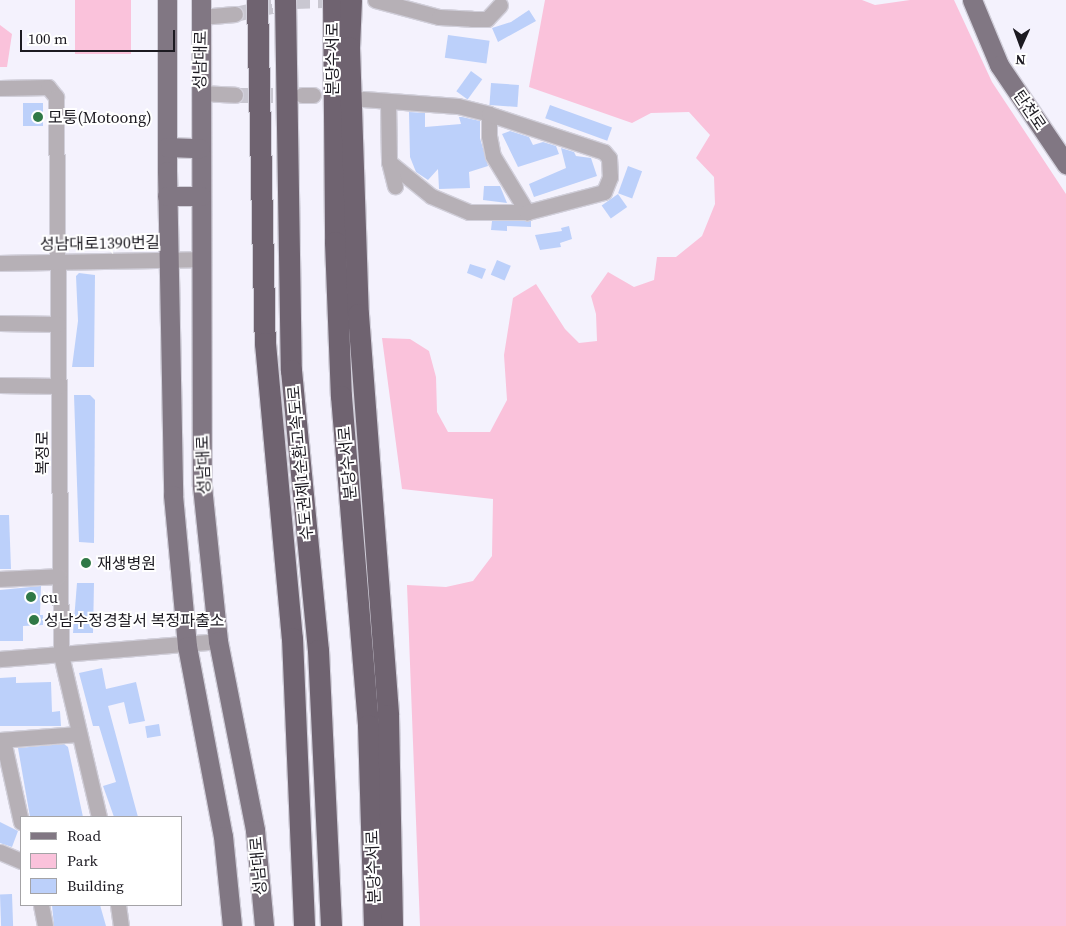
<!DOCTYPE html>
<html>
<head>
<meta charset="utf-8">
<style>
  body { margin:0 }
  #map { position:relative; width:1066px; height:926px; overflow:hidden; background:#f4f2fd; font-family:"Source Serif 4","Noto Sans KR",serif }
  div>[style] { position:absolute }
  .green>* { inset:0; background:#fac2db; transform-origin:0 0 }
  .building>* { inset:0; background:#bcd0fa; transform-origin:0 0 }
  .minor-tunnel>* { height:15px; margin-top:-7.5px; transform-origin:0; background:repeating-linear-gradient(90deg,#c9c7d1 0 15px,transparent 0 23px) }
  .roads { filter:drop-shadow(1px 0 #d1cfda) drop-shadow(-1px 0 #d1cfda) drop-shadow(0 1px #d1cfda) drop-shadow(0 -1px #d1cfda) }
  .minor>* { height:15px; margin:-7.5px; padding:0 7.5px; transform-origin:7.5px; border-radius:7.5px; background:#b6b0b6 }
  .major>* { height:19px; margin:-9.5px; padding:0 9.5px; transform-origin:9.5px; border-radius:9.5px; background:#817783 }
  .highway>* { height:21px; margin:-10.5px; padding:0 10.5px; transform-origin:10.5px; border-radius:10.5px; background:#6f6370 }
  .dots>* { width:14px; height:14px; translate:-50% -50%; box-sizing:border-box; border:2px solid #fff; border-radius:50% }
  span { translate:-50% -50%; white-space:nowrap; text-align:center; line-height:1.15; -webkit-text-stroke:4px #fff; paint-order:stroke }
  .street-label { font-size:16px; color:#1c1a21 }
  .poi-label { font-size:16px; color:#1c1a21 }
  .left { translate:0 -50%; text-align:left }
  .legend { position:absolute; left:20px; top:816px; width:162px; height:90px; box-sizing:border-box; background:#fff; border:1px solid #a4a3a6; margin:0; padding:6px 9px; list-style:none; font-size:15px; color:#1c1a21 }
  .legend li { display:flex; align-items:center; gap:10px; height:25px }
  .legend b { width:25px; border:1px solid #a4a3a6 }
  .north { position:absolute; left:996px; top:20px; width:50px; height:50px; -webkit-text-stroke:4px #fff; paint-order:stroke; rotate:182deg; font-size:14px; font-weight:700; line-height:20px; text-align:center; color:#1c1a21 }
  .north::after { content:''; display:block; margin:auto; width:18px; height:22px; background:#1c1a21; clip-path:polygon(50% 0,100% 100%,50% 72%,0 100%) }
  .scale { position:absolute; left:20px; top:30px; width:155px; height:22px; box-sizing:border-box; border:2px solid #1c1a21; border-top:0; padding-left:6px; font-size:15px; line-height:18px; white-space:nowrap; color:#1c1a21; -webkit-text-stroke:4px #fff; paint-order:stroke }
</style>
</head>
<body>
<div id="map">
  <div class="green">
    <div style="left:75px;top:0;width:56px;height:54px"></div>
    <div style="clip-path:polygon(545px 0,862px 0,875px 5px,910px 0,954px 0,992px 82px,1066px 194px,1066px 926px,420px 926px,407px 585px,446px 587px,473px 581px,492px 556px,493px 499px,402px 489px,382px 338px,410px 339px,429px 351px,436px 377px,437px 412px,448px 432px,490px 432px,507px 400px,504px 355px,513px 298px,536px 284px,565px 329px,579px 343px,597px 341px,596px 314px,591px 296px,608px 272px,634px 287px,654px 280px,657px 257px,676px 257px,702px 236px,715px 204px,714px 177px,696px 158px,710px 135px,689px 112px,651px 113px,632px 123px,529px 87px)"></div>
    <div style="clip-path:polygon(0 25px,12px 34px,7px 67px,0 67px)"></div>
  </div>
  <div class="building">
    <div style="clip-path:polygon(529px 10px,536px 21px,498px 42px,492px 28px,511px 22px)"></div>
    <div style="left:448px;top:35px;width:42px;height:23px;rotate:8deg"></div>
    <div style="left:471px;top:71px;width:14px;height:25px;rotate:36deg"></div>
    <div style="left:491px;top:83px;width:28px;height:22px;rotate:4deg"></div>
    <div style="left:23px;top:103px;width:20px;height:23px"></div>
    <div style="left:550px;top:105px;width:66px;height:14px;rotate:20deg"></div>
    <div style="clip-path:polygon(409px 112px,425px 113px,425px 127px,461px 124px,459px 117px,462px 117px,480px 121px,480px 138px,488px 166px,469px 172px,470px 188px,439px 189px,438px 169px,428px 180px,416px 172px,410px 157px)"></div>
    <div style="clip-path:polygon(510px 131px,529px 137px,533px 145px,543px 142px,556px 146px,559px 154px,518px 167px,502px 134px)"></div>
    <div style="clip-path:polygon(561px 148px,574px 152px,576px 156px,591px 158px,597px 176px,534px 197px,529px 184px,566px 168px)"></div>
    <div style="left:628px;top:166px;width:15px;height:29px;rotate:20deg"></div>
    <div style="clip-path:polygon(484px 186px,500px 186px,507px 203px,483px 200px)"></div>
    <div style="left:618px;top:194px;width:16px;height:20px;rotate:55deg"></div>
    <div style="clip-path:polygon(492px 221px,531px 221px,531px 227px,507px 226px,507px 231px,491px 230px)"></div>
    <div style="clip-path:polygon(569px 226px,572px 239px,560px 243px,561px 247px,540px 250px,535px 235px,562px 231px,561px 228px)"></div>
    <div style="left:497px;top:260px;width:15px;height:16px;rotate:23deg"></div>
    <div style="clip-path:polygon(470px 264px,486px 269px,482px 279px,467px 273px)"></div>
    <div style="clip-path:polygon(79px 273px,95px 275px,94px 367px,72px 367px,78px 321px,76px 276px)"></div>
    <div style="clip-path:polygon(74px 395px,90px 395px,95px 400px,94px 543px,79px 542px)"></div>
    <div style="clip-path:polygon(0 515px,9px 515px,11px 569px,0 569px)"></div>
    <div style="clip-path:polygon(77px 583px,94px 583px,93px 633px,73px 633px)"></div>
    <div style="clip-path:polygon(41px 586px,40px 615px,43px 615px,43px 625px,23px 626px,23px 641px,0 641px,0 590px)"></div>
    <div style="clip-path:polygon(102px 668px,106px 689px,136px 682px,145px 721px,129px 724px,124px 702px,108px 706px,138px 817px,114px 817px,103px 786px,116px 782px,99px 726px,93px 726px,79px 673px)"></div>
    <div style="clip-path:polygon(16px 677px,16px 683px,51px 682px,52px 712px,60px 711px,61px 726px,0 726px,0 678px)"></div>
    <div style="left:159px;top:724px;width:12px;height:14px;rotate:81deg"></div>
    <div style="clip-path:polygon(64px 744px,68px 747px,83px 817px,30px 817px,18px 748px)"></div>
    <div style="clip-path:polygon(0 822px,18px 831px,12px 847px,0 843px)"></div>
    <div style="left:12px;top:894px;width:32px;height:12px;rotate:88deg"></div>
    <div style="clip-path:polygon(52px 905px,100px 905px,106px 926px,54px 926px)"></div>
  </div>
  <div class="minor-tunnel">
    <div style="left:235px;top:14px;width:61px;rotate:-12.2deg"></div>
    <div style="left:295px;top:1px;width:36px;rotate:-2deg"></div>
    <div style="left:235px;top:95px;width:61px"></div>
  </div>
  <div class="roads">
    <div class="minor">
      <div style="left:375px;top:0;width:66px;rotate:14.9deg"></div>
      <div style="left:439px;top:17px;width:33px;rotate:3deg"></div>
      <div style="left:472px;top:19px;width:15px"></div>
      <div style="left:487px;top:19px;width:19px;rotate:-47deg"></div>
      <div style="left:201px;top:17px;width:34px;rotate:-5deg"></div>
      <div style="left:0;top:88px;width:48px;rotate:-1.2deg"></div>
      <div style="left:48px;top:87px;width:13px;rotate:51deg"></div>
      <div style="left:56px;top:97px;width:558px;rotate:89.49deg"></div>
      <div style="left:61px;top:655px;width:166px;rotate:76.8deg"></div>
      <div style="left:200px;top:93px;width:35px;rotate:3deg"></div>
      <div style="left:302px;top:95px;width:11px"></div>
      <div style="left:363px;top:99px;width:95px;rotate:4.2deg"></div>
      <div style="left:458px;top:106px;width:32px;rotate:14deg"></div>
      <div style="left:489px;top:114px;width:22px;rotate:90deg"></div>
      <div style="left:489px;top:136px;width:20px;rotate:79deg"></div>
      <div style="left:493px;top:156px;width:66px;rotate:58.7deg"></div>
      <div style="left:527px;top:212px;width:58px;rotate:180deg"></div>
      <div style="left:469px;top:212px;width:41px;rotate:-157.2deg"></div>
      <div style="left:431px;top:196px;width:54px;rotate:-141deg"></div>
      <div style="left:388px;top:102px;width:60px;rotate:89deg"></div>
      <div style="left:389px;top:162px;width:25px;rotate:76deg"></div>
      <div style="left:489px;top:114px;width:121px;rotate:18.3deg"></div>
      <div style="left:604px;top:152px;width:8px;rotate:50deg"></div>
      <div style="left:609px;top:158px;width:19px;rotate:87deg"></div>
      <div style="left:610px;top:177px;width:16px;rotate:112deg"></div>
      <div style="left:604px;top:192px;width:80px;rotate:165.4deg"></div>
      <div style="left:0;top:263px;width:201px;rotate:-1.1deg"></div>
      <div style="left:0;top:323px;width:58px;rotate:1deg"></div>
      <div style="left:0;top:385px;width:59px;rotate:1deg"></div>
      <div style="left:0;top:579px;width:59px;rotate:-2.9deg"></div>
      <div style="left:0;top:659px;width:219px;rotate:-4.7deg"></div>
      <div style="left:0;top:740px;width:78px;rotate:-4.4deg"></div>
      <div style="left:3px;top:740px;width:84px;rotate:77.6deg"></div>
      <div style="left:0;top:852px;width:23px;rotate:23deg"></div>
      <div style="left:41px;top:905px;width:21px;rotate:79deg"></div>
      <div style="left:118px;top:905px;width:21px;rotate:82deg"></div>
    </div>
    <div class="major">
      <div style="left:167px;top:0;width:171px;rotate:90deg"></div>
      <div style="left:167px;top:171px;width:324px;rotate:88.9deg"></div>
      <div style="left:173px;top:495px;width:152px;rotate:84.7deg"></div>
      <div style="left:187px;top:646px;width:193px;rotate:79.3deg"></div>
      <div style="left:223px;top:836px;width:90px;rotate:84.3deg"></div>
      <div style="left:201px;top:0;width:486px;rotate:89.9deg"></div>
      <div style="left:202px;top:486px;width:156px;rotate:84.1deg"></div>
      <div style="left:218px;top:641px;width:193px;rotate:78.9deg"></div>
      <div style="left:255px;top:830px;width:96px;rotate:84.6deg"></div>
      <div style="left:972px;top:0;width:70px;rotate:67.4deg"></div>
      <div style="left:999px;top:65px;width:120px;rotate:55.9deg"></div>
      <div style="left:167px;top:147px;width:33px;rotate:2deg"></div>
      <div style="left:167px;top:196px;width:34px"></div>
    </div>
    <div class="highway">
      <div style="left:257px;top:0;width:343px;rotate:88.7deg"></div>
      <div style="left:265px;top:343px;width:296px;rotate:84.8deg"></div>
      <div style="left:292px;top:638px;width:288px;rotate:87.6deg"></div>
      <div style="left:285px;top:0;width:370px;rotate:89.1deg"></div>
      <div style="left:291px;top:370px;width:281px;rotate:84.5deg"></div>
      <div style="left:318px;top:650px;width:276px;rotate:87.3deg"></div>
      <div style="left:333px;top:0;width:242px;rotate:89.5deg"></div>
      <div style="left:335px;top:242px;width:154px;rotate:87.8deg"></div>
      <div style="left:341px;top:396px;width:330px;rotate:85.3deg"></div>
      <div style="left:368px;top:725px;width:201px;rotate:88.3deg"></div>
      <div style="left:351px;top:0;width:47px;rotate:92.4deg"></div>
      <div style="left:349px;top:47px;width:267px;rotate:88.1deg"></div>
      <div style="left:358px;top:314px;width:402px;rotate:85.7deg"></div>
      <div style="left:388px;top:715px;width:211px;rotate:88.9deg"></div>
    </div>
  </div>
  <div class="dots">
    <div style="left:38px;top:117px;background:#307946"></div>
    <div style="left:86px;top:563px;background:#307946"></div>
    <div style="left:31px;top:597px;background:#307946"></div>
    <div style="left:34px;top:620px;background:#307946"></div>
  </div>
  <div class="street-label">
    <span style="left:332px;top:59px;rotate:-90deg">분당수서로</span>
    <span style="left:200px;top:60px;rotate:-89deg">성남대로</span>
    <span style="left:1030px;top:110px;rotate:56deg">탄천로</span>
    <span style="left:100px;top:243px;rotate:-1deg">성남대로1390번길</span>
    <span style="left:42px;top:453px;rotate:-90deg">복정로</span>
    <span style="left:300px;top:463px;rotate:-95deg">수도권제1순환고속도로</span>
    <span style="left:347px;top:463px;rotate:-95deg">분당수서로</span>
    <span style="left:203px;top:465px;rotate:-92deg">성남대로</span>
    <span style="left:258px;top:866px;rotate:-95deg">성남대로</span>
    <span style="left:373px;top:867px;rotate:-92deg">분당수서로</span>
  </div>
  <div class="poi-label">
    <span class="left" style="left:48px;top:117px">모퉁(Motoong)</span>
    <span class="left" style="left:97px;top:563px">재생병원</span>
    <span class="left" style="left:41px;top:597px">cu</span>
    <span class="left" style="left:44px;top:620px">성남수정경찰서 복정파출소</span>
  </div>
  <ul class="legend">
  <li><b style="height:6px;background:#817783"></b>Road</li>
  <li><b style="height:14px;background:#fac2db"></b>Park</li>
  <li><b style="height:14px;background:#bcd0fa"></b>Building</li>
  </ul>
  <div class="north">N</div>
  <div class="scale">100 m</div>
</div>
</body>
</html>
